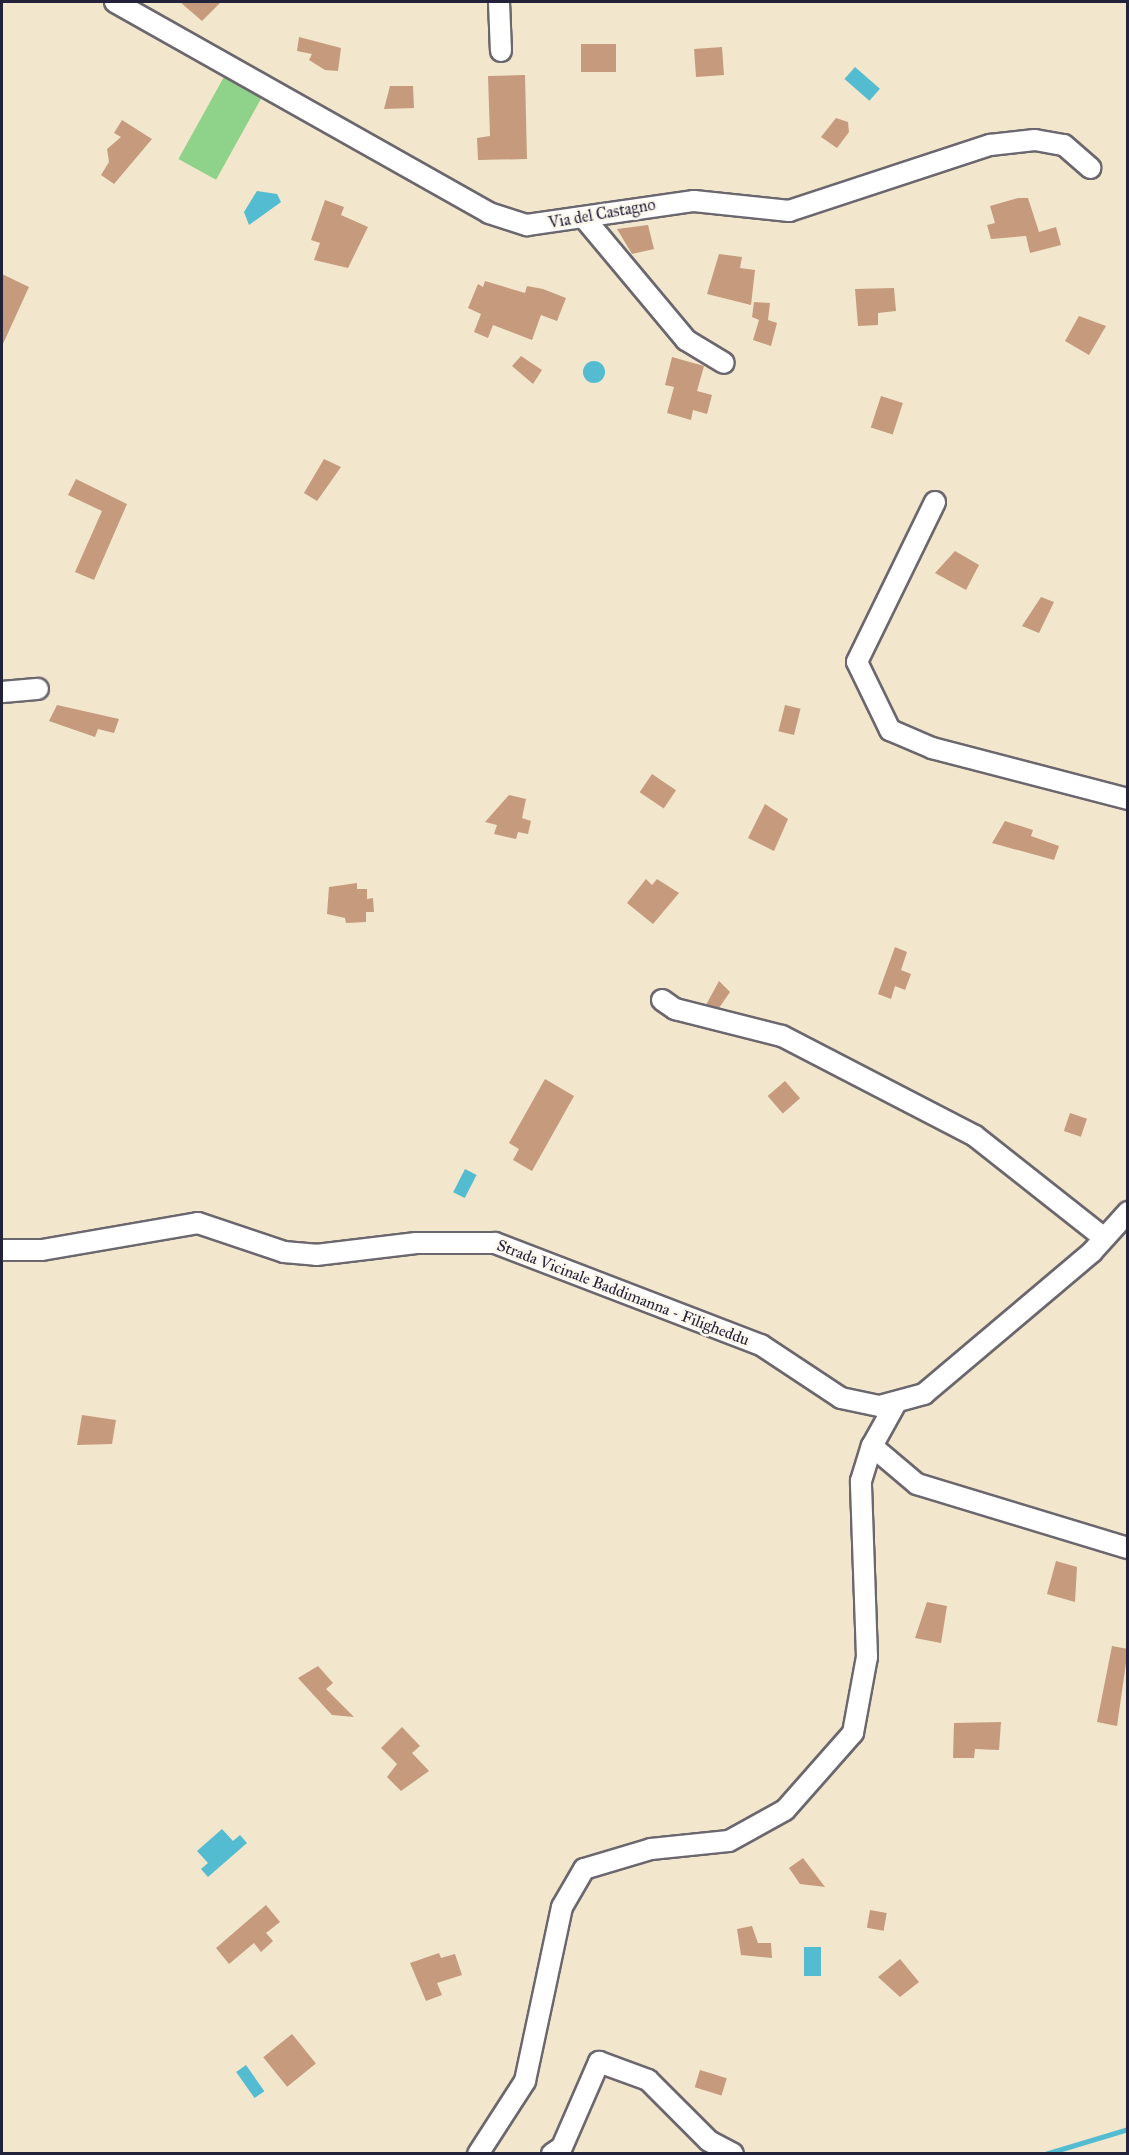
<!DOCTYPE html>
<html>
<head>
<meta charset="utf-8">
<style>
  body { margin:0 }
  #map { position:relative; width:1129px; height:2155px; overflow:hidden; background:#f2e6cc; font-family:"IM FELL Great Primer",serif }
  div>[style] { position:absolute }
  .green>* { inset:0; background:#8fd28a; transform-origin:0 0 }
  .water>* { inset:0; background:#53bcd1; transform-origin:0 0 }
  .round { border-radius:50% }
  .stream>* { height:5px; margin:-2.5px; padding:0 2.5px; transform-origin:2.5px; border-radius:2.5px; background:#53bcd1 }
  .building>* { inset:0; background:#c69b7d; transform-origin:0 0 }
  .roads { filter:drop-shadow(2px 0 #6b676e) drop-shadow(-2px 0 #6b676e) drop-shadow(0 2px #6b676e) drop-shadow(0 -2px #6b676e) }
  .minor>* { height:20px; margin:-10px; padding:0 10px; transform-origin:10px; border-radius:10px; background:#fff }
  span { translate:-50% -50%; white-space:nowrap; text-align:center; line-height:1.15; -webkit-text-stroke:5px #fbf7ec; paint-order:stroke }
  .street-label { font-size:16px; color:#22223b }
  .frame { position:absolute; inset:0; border:3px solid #22223b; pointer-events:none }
</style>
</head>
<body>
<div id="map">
  <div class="green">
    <div style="left:225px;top:75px;width:43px;height:96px;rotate:29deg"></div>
  </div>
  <div class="water">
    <div style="left:855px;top:67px;width:33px;height:16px;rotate:41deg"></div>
    <div style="clip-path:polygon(257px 191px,277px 194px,281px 202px,249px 225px,244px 212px)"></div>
    <div class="round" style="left:583px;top:361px;width:22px;height:22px"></div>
    <div style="left:465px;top:1169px;width:13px;height:26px;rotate:27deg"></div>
    <div style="clip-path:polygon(222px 1829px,233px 1841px,240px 1835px,247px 1843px,208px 1877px,201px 1869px,208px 1863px,197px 1851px)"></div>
    <div style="left:804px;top:1947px;width:17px;height:29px"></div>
    <div style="left:246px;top:2065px;width:32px;height:12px;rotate:55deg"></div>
  </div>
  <div class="stream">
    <div style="left:1045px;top:2154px;width:87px;rotate:-16.8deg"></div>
  </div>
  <div class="building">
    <div style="clip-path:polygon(180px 2px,221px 2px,202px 21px)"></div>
    <div style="clip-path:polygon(299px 37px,341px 48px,338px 71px,325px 70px,309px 60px,312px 54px,297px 51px)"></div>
    <div style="left:581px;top:44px;width:35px;height:28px"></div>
    <div style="left:722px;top:47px;width:28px;height:28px;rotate:86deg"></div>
    <div style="clip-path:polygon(525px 75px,527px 159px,478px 160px,477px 138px,490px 136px,488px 76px)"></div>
    <div style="clip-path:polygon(390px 86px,413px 86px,414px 108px,384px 109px)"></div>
    <div style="clip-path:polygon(836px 118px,848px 122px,849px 132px,837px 148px,821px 137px)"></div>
    <div style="clip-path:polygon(122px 120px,152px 139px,114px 184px,101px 175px,109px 162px,107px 149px,121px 137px,114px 133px)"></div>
    <div style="clip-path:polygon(1018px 198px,1028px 198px,1039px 232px,1056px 227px,1061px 245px,1030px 253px,1026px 236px,991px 239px,987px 225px,995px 223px,990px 206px)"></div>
    <div style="clip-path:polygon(325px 200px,344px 207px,341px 215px,368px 227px,348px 268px,314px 260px,320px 243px,311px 240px)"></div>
    <div style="clip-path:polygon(648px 225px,654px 249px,632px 254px,617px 229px)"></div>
    <div style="clip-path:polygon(719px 254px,742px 257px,740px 268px,755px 270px,751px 305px,707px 294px)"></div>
    <div style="clip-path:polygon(2px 274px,29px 287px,2px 346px)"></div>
    <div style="clip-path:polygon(485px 281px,525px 293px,527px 286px,543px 289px,566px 298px,557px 321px,541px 315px,532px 340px,493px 325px,488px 338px,474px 332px,481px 314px,468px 308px,478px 284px,483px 287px)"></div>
    <div style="clip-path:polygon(894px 288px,896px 311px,878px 313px,878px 325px,858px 326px,855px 289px)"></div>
    <div style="clip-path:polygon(754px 302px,770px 303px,768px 320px,777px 323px,771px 346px,753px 340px,759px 320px,752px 317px)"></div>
    <div style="clip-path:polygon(1079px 316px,1106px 326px,1089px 355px,1065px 341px)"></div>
    <div style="clip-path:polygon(521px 356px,542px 370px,533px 384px,512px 366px)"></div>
    <div style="clip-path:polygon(672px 357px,704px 366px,697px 391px,712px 395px,707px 414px,693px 410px,691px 420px,667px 413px,674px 387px,665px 385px)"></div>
    <div style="left:881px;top:396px;width:23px;height:33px;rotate:18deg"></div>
    <div style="clip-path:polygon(324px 459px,341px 467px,317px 501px,304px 493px)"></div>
    <div style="clip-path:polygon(76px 479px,127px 504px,94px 580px,75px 572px,102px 511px,68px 495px)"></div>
    <div style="clip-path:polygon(955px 551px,979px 565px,966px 590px,935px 573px)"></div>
    <div style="clip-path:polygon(1041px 597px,1054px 602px,1039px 633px,1022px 626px)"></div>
    <div style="clip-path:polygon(57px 705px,119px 719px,114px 733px,98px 729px,95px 737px,49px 721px)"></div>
    <div style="left:785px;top:705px;width:16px;height:27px;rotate:14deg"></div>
    <div style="left:652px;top:774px;width:29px;height:22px;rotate:34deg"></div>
    <div style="clip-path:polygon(509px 795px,526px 799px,522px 818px,531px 821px,528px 834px,518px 832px,516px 839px,494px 834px,497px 825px,485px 822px)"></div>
    <div style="clip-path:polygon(765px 804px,788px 819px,774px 851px,748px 838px)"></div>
    <div style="clip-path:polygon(1005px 821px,1033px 830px,1031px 836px,1059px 846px,1054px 860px,992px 843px)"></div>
    <div style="clip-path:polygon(646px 879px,652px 885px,657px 879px,679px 893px,653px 924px,627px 903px)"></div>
    <div style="clip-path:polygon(357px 883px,357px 889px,367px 889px,367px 899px,373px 898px,374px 912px,366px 912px,366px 922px,346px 923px,345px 918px,327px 914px,329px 887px)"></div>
    <div style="clip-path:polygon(895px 947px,907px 952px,901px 970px,911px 974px,905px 990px,895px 986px,891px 999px,878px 994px)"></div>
    <div style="clip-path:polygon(719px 981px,730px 992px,719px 1008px,706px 1005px)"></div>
    <div style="clip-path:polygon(545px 1079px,574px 1096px,532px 1171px,513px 1160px,519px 1149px,509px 1143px)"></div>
    <div style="left:785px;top:1081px;width:23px;height:23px;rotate:49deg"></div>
    <div style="left:1070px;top:1113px;width:18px;height:19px;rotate:19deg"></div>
    <div style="clip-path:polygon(82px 1415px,116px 1420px,112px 1444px,77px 1445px)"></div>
    <div style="clip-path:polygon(1056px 1561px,1077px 1567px,1075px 1602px,1047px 1594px)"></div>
    <div style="clip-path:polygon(927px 1602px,947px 1606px,941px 1643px,915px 1638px)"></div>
    <div style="clip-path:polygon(1112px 1646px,1128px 1649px,1117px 1726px,1097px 1722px)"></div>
    <div style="clip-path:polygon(318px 1666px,333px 1683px,326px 1689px,354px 1717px,332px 1715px,298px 1678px)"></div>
    <div style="clip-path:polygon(1001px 1722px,999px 1750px,975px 1749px,974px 1758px,953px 1758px,954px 1723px)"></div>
    <div style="clip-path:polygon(402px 1727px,420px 1746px,412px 1753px,429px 1771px,401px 1791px,387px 1777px,397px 1764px,381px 1748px)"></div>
    <div style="clip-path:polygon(803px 1858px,825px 1887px,800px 1884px,789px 1868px)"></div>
    <div style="clip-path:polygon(266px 1905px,280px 1922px,266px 1933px,273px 1941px,261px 1952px,254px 1943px,229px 1964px,216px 1948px)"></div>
    <div style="left:870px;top:1910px;width:17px;height:18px;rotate:10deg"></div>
    <div style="clip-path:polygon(752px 1926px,758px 1943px,771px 1943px,772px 1958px,741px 1955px,737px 1929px)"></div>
    <div style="clip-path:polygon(439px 1953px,441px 1958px,455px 1954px,462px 1975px,437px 1983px,442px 1995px,426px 2001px,410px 1963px)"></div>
    <div style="clip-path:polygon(900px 1959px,919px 1982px,900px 1997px,878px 1977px)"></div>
    <div style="left:292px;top:2034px;width:38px;height:37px;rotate:51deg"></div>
    <div style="left:700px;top:2070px;width:28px;height:18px;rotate:17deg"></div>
  </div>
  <div class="roads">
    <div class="minor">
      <div style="left:115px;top:2px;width:429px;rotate:29.4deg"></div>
      <div style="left:489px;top:213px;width:40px;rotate:18deg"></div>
      <div style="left:527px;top:225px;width:169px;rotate:-8.2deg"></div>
      <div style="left:694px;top:201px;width:96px;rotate:6deg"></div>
      <div style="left:789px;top:211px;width:212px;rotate:-18.2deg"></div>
      <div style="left:990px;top:145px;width:45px;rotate:-6.3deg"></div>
      <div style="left:1035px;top:140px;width:29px;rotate:10deg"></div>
      <div style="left:1064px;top:145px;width:35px;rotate:41deg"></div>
      <div style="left:499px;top:2px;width:49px;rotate:87.7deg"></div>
      <div style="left:585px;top:219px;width:158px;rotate:50.1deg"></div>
      <div style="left:686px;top:340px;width:44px;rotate:31.2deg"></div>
      <div style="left:935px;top:502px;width:178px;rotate:116deg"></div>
      <div style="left:857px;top:662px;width:76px;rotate:64.1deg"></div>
      <div style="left:890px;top:730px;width:46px;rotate:23.2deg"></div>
      <div style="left:932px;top:748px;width:203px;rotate:14.6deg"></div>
      <div style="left:2px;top:692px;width:36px;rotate:-5deg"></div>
      <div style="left:662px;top:1000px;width:16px;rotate:35deg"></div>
      <div style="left:675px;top:1009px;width:110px;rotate:14.2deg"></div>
      <div style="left:782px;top:1036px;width:217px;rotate:27.4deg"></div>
      <div style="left:975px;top:1136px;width:164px;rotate:38.3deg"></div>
      <div style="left:2px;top:1250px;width:40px"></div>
      <div style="left:42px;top:1250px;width:158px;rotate:-9.8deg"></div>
      <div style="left:198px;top:1223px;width:91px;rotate:18.6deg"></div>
      <div style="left:284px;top:1252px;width:32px;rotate:5deg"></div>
      <div style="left:316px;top:1255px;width:101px;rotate:-6.8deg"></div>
      <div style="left:416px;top:1243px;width:79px"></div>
      <div style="left:495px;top:1243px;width:285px;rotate:21deg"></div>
      <div style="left:761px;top:1345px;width:96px;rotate:33.5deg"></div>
      <div style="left:841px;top:1398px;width:40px;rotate:12deg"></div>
      <div style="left:880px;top:1406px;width:46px;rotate:-15.3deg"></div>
      <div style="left:924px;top:1394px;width:220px;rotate:-40.2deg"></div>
      <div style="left:1092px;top:1252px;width:54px;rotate:-48deg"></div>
      <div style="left:872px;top:1446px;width:59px;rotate:40.2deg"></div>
      <div style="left:917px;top:1484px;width:220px;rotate:16.9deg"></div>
      <div style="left:478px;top:2154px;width:87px;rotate:-57.2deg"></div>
      <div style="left:525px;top:2081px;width:178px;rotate:-78deg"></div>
      <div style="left:562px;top:1907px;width:44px;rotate:-59.9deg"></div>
      <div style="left:584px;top:1869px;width:70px;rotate:-16.6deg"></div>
      <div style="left:651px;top:1849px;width:78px;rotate:-5.9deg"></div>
      <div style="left:729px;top:1841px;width:64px;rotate:-29deg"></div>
      <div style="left:785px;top:1810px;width:103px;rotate:-48.6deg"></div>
      <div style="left:853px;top:1733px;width:77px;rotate:-79.6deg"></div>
      <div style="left:867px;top:1657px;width:176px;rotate:-92deg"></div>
      <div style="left:861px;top:1481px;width:37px;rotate:-73deg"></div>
      <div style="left:872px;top:1446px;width:49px;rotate:-60.8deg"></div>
      <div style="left:552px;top:2154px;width:12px;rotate:-35deg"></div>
      <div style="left:562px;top:2147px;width:93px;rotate:-66.5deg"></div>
      <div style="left:599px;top:2062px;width:52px;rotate:20.2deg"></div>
      <div style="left:648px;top:2080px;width:86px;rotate:45deg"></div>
      <div style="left:709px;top:2141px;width:27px;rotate:28deg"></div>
    </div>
  </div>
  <div class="street-label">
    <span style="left:602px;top:214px;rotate:-10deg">Via del Castagno</span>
    <span style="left:623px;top:1293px;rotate:21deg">Strada Vicinale Baddimanna - Filigheddu</span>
  </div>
  <div class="frame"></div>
</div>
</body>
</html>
